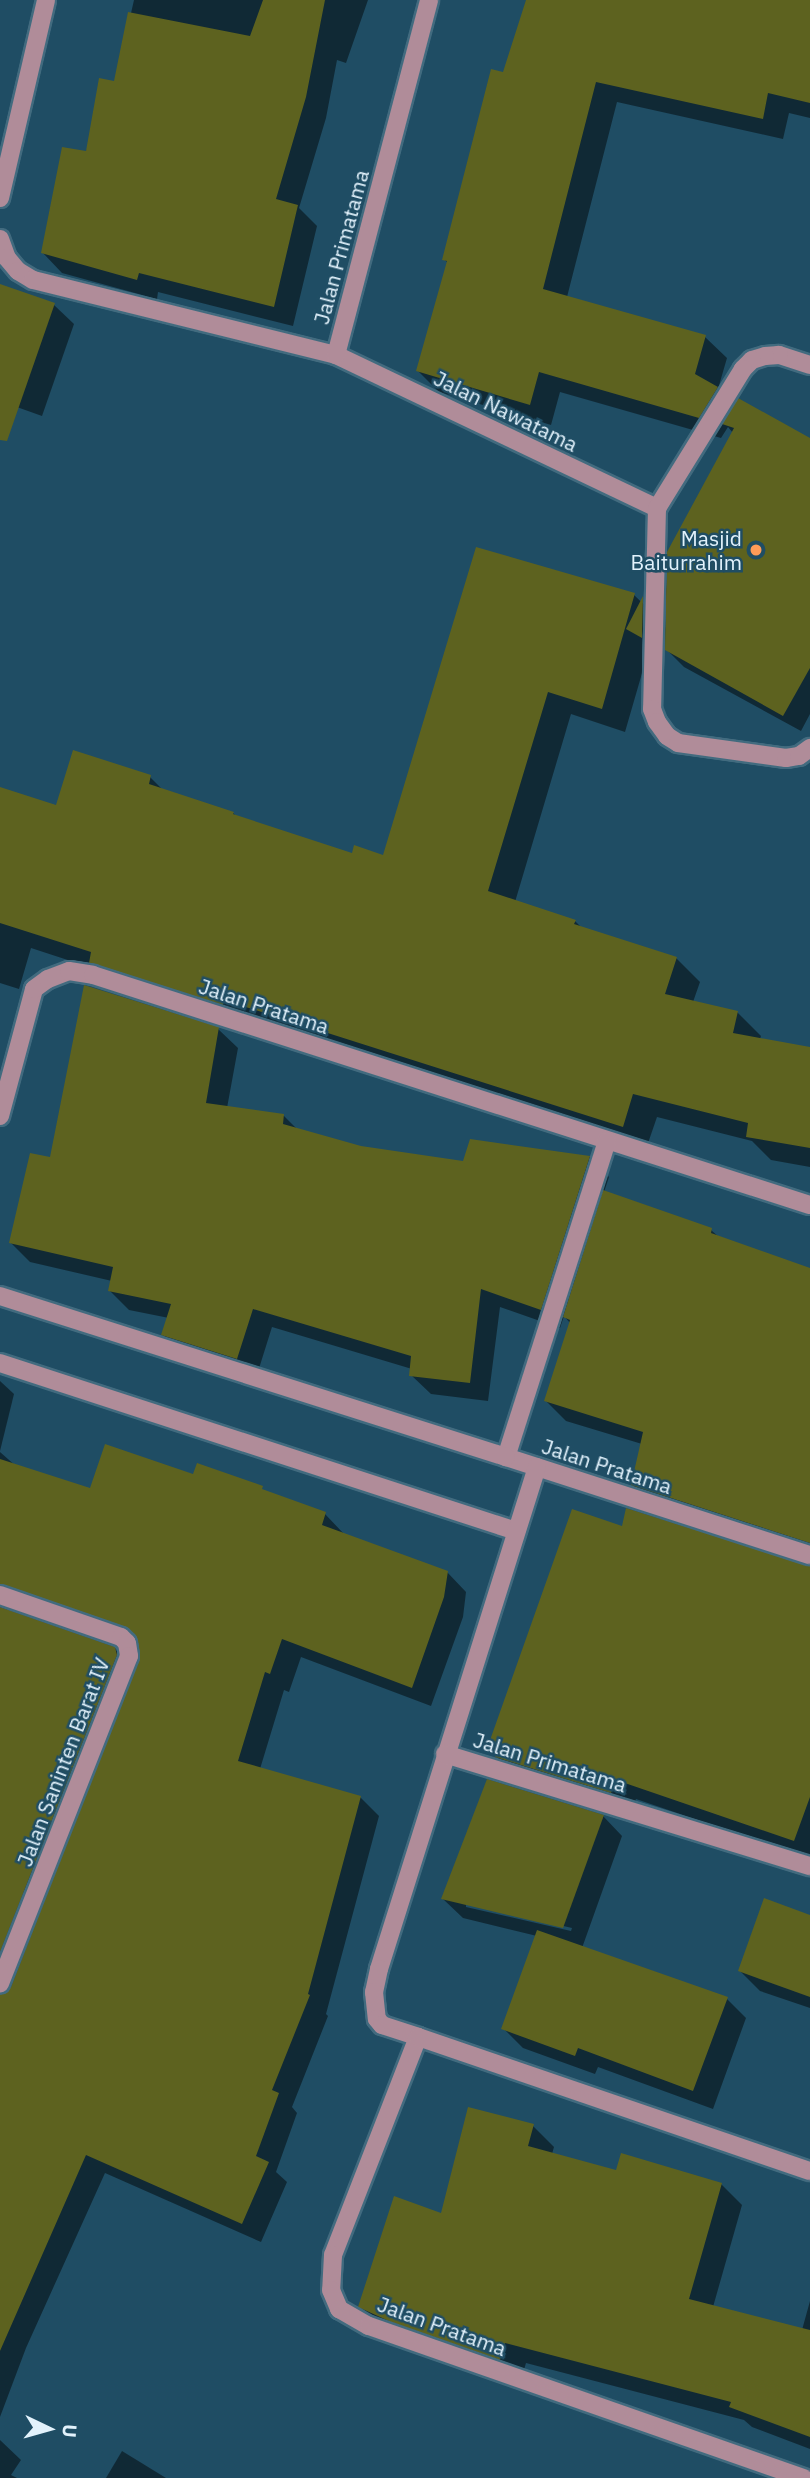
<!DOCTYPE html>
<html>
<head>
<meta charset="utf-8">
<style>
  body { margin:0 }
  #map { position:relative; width:810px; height:2478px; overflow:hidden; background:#1f4d64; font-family:"IBM Plex Sans",sans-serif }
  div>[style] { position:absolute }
  .shadow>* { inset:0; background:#0007 }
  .building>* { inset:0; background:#5d621f }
  .roads { filter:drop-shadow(2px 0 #426b7f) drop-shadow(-2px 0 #426b7f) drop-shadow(0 2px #426b7f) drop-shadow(0 -2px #426b7f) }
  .minor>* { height:18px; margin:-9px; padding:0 9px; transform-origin:9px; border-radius:9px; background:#b08c99 }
  .dots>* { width:19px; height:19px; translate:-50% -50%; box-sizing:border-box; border:4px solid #1f4d64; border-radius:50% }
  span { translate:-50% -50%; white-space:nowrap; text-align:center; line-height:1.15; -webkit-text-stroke:5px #1f4d64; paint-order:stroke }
  .street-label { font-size:21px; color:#e2f2fc }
  .poi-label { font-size:21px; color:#e2f2fc }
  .right { translate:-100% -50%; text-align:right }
  .north { position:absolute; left:14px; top:2394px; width:70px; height:70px; -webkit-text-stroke:5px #1f4d64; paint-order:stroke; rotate:95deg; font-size:19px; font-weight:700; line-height:28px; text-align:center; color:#e2f2fc }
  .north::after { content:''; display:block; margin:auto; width:24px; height:32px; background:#e2f2fc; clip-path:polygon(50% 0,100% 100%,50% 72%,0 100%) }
</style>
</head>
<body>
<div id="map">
  <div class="shadow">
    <div style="clip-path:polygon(134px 0,368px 0,346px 63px,337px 60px,326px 118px,299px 208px,317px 226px,293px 326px,158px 292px,157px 299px,62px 273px,43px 253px,115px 83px)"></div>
    <div style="clip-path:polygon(528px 0,800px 0,810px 3px,810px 118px,789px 113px,783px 139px,617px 102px,567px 297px,705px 337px,727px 358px,718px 389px,735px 406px,810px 440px,810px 714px,801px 731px,684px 667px,667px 650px,733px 433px,728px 427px,721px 438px,560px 392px,551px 425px,439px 392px,418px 371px,448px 263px,444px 259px)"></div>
    <div style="clip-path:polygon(0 286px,54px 305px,74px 324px,42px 416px,0 401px)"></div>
    <div style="clip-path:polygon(634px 595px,658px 618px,625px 732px,571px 714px,515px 902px,575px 921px,582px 928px,676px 958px,700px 982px,693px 1002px,737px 1012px,761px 1036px,760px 1039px,810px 1048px,810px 1167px,771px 1160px,752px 1141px,657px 1117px,646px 1149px,31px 948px,19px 989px,0 983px,0 789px,57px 807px,150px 777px,164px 791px,233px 813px,237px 817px,353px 855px,384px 857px)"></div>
    <div style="clip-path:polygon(218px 1029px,238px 1048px,227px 1108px,284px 1116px,298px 1130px,360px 1147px,465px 1163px,590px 1157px,609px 1177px,604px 1192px,711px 1230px,720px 1238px,810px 1270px,810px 1556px,653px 1505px,633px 1485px,642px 1444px,566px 1421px,546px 1401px,570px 1323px,564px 1316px,560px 1328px,500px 1307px,488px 1401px,431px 1394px,411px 1375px,412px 1369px,272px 1327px,256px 1378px,183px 1354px,163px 1335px,169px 1318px,129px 1310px,110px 1291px,112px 1281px,30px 1262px,11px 1243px,52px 1159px)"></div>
    <div style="clip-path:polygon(0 1381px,14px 1394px,0 1451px)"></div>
    <div style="clip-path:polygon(evenodd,0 1452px,17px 1467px,91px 1490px,194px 1476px,325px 1514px,344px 1534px,447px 1572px,466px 1592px,463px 1617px,431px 1706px,301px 1657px,289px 1692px,284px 1690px,260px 1769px,360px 1797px,379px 1816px,326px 2014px,328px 2016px,292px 2107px,297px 2113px,276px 2172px,287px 2182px,261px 2242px,105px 2173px,26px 2348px,0 2417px,0 2017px,52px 1891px,30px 1881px,0 1933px,0 1452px,17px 1602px,140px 1644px,141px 1660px,136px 1675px,133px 1668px,114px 1648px,6px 1611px,17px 1602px)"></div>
    <div style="clip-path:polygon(623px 1528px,810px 1567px,810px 1858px,636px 1799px,631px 1812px,517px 1777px,497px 1757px,499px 1752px,491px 1743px)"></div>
    <div style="clip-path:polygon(evenodd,603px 1816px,622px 1836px,582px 1948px,727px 1999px,746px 2018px,713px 2109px,598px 2067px,595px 2074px,523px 2048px,503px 2028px,537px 1936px,463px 1918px,443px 1899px,603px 1816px,466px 1903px,572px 1928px,571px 1931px,466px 1907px,466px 1903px)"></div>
    <div style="clip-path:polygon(810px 1917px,810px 2008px,760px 1991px,740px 1971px)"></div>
    <div style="clip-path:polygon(533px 2126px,554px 2147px,552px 2154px,618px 2172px,721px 2184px,742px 2205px,713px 2307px,802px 2330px,810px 2301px,810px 2449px,752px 2427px,744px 2420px,526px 2363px,521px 2380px,381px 2327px,360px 2306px,442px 2216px)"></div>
    <div style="clip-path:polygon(0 2440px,21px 2460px,11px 2475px,17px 2478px,0 2478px)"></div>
    <div style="clip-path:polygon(122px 2451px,166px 2478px,106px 2478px)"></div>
  </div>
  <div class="building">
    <div style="clip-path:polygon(263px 0,325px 0,306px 97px,276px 199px,298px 205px,274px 307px,139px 273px,137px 280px,41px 253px,62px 147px,86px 151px,99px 78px,114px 81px,128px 12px,250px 36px)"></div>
    <div style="clip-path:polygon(526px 0,810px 0,810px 103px,768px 93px,763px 119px,596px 82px,543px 289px,706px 335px,695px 374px,718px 387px,699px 418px,539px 372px,530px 405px,416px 371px,447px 261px,442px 260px,491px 69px,503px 72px)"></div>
    <div style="clip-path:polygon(0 284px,55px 303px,7px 441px,0 440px)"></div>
    <div style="clip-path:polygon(738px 398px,810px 438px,810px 668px,783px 716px,665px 650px,667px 552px,734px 428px,722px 424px)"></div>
    <div style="clip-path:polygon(476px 547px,635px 593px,602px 709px,548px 692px,488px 891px,576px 920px,574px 924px,677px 957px,665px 994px,738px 1011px,733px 1033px,810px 1047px,810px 1148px,746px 1137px,748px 1123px,633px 1094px,623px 1127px,224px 1000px,223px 1005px,89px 963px,91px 952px,0 923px,0 787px,56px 805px,73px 750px,151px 775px,149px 784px,234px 812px,233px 814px,352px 853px,354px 845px,383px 855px)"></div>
    <div style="clip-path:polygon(643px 596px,642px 638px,626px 629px)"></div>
    <div style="clip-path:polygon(84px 985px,219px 1027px,206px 1103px,284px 1114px,283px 1124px,361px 1146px,463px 1161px,470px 1139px,590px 1156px,541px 1310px,481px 1289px,470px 1383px,409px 1376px,411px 1356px,253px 1309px,237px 1359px,161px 1335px,171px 1304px,108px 1291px,113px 1267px,9px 1243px,30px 1153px,50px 1157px)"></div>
    <div style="clip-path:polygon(603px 1190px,712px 1228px,711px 1233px,810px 1268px,810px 1543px,631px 1485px,643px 1432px,544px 1401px,570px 1320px,563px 1317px)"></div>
    <div style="clip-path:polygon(105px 1444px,193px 1474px,197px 1463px,263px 1486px,262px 1489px,326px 1512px,322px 1525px,448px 1571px,444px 1597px,412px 1688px,282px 1639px,270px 1674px,265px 1672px,238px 1761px,361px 1796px,308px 1994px,310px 1995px,272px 2090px,279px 2093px,256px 2156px,269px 2162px,242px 2224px,86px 2155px,0 2351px,0 1994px,11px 1987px,140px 1655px,136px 1636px,125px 1627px,0 1584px,0 1459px,90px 1488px)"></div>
    <div style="clip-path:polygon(626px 1508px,810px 1566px,810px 1797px,794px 1841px,616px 1780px,611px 1793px,495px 1757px,499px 1747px,489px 1743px,572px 1509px,622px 1526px)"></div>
    <div style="clip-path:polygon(0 1607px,115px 1647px,117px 1655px,0 1952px)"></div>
    <div style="clip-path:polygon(487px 1779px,604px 1815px,563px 1928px,441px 1899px)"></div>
    <div style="clip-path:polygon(764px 1898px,810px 1915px,810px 1997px,738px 1971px)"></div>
    <div style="clip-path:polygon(537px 1930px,728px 1997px,693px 2091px,578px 2048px,575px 2056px,501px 2029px)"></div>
    <div style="clip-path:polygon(468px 2107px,534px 2124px,528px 2146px,616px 2170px,621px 2153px,722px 2183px,689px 2299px,810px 2330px,810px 2437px,729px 2407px,731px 2402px,505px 2343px,500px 2360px,391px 2322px,358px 2307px,394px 2196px,441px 2213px)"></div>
  </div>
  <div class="roads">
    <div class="minor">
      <div style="left:0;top:198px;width:203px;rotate:-76.9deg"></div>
      <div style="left:0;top:239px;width:20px;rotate:70deg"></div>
      <div style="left:7px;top:258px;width:17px;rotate:50deg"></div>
      <div style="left:18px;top:271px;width:17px;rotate:31deg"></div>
      <div style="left:33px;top:280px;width:312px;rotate:13.9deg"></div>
      <div style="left:336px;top:355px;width:356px;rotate:25.5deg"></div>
      <div style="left:336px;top:355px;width:367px;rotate:-75.3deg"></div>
      <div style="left:810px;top:365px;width:33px;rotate:-162deg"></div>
      <div style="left:779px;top:355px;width:14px;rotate:176deg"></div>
      <div style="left:765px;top:356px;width:14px;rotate:163deg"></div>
      <div style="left:752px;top:360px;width:13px;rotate:135deg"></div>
      <div style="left:743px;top:369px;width:163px;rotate:121.7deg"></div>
      <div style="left:657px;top:508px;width:201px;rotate:91.4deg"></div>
      <div style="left:652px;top:709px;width:14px;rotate:69deg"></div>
      <div style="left:657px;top:722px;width:17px;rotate:54deg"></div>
      <div style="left:667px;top:736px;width:13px;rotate:32deg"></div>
      <div style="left:678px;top:743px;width:109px;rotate:7.9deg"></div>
      <div style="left:786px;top:758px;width:13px;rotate:-9deg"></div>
      <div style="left:799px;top:756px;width:14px;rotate:-36deg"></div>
      <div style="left:0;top:1116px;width:131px;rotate:-75deg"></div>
      <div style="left:34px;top:989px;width:17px;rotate:-36deg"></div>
      <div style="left:48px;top:979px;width:22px;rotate:-21deg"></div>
      <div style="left:69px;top:971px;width:24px;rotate:9deg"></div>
      <div style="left:93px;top:975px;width:753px;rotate:17.79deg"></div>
      <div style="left:607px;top:1141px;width:332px;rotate:107.7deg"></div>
      <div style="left:506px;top:1457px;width:319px;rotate:17.9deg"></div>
      <div style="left:0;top:1296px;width:531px;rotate:17.65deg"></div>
      <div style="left:0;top:1363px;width:543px;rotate:18.03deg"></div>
      <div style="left:537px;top:1467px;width:526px;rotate:107.47deg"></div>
      <div style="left:379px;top:1969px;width:24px;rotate:102deg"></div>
      <div style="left:374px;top:1992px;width:27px;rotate:84deg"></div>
      <div style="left:377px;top:2019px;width:8px;rotate:50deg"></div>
      <div style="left:382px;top:2025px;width:38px;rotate:18deg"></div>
      <div style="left:418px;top:2037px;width:234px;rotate:111.3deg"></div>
      <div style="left:333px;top:2255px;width:35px;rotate:93deg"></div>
      <div style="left:331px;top:2290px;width:21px;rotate:67deg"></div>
      <div style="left:339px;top:2309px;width:34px;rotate:30deg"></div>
      <div style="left:369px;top:2326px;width:461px;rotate:19.3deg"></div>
      <div style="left:0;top:1595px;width:128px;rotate:19.1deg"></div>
      <div style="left:121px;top:1637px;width:8px;rotate:45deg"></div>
      <div style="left:127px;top:1643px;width:13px;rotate:81deg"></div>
      <div style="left:129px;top:1656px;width:352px;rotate:111.5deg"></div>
      <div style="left:445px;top:1754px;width:382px;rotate:17.1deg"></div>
      <div style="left:418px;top:2037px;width:414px;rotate:18.9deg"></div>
    </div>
  </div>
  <div class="dots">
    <div style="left:756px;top:550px;background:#fe9c58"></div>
  </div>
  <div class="street-label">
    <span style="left:341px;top:247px;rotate:-75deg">Jalan Primatama</span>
    <span style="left:506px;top:411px;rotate:26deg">Jalan Nawatama</span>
    <span style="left:264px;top:1006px;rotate:18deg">Jalan Pratama</span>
    <span style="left:607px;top:1466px;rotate:18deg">Jalan Pratama</span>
    <span style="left:63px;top:1762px;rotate:-69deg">Jalan Saninten Barat IV</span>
    <span style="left:550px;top:1762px;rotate:17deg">Jalan Primatama</span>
    <span style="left:442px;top:2326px;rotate:20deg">Jalan Pratama</span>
  </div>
  <div class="poi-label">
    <span class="right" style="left:742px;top:550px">Masjid<br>Baiturrahim</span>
  </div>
  <div class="north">U</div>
</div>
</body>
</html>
